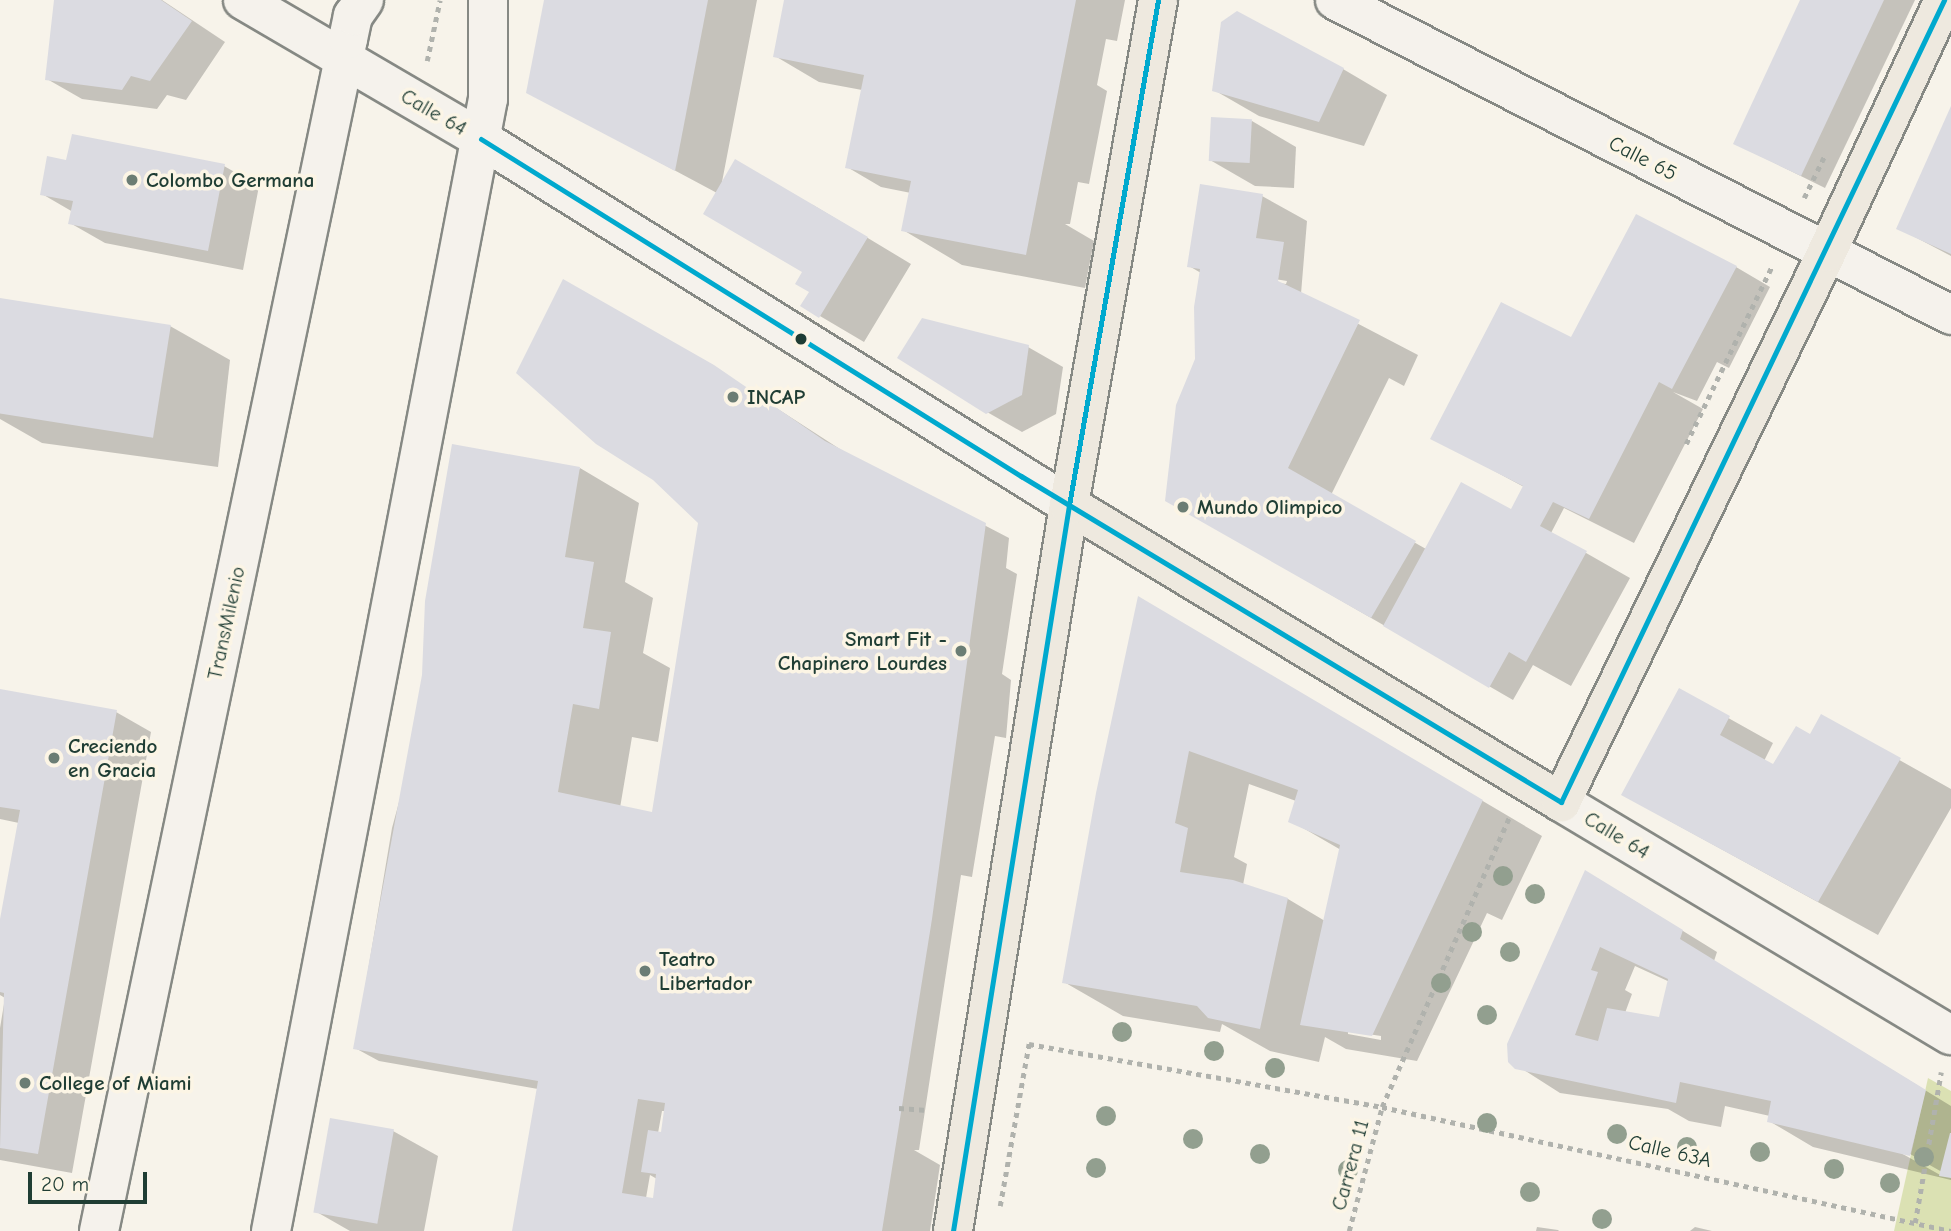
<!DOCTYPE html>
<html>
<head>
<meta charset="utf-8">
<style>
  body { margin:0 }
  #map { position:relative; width:1951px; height:1231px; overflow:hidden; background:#f7f3ea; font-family:"Comic Neue",sans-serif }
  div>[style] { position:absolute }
  .green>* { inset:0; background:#dbe1b3 }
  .shadow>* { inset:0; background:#0003 }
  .building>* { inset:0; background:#dbdbe1; transform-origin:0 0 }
  .path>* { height:4.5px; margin-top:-2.25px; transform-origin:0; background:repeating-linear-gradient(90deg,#b0b2ad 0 5px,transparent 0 10px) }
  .roads { filter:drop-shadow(2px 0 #868984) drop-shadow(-2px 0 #868984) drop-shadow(0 2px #868984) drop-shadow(0 -2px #868984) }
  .minor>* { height:38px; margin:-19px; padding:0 19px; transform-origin:19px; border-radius:19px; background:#f5f2ec }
  .major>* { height:38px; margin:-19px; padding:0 19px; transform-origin:19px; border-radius:19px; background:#eee9df }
  .bus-1>* { height:5px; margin:-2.5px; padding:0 2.5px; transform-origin:2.5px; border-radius:2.5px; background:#00a9ce }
  .trees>* { width:20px; height:20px; margin:-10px; border-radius:50%; background:#929f8f }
  .dots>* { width:19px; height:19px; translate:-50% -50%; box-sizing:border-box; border:4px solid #fcf5e5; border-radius:50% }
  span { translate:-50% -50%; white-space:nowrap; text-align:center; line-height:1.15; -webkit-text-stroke:7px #fcf5e5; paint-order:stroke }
  .street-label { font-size:21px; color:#1f3d34 }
  .poi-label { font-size:21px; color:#1f3d34; font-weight:700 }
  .left { translate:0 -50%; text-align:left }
  .right { translate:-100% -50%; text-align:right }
  .scale { position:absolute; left:28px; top:1172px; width:119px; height:32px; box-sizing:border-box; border:4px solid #1f3d34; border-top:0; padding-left:9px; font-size:21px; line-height:24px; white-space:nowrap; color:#1f3d34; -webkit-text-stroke:5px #fcf5e5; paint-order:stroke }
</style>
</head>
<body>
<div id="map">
  <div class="green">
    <div style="clip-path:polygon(1928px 1078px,1951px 1091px,1951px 1231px,1894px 1231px)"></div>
  </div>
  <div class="shadow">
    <div style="clip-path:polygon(55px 0,162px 0,225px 42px,186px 100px,167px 95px,157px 109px,82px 99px,47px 79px)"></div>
    <div style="clip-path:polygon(546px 0,757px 0,722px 182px,813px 205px,911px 264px,864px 342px,803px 306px,811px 291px,805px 271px,717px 193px,528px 92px)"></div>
    <div style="clip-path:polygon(786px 0,1125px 0,1117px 41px,1106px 39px,1097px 85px,1107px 91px,1089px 184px,1078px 182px,1070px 224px,1065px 224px,1094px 241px,1085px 288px,962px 265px,903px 230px,911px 193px,881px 187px,847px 167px,862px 90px,819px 82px,775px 56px)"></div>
    <div style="clip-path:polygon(1803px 0,1915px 0,1825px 188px,1736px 144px)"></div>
    <div style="clip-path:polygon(1343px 69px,1387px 95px,1364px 146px,1259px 116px,1214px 90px)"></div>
    <div style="clip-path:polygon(1951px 110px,1951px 256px,1898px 228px)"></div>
    <div style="clip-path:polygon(1252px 121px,1296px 147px,1294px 188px,1255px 186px,1210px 160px)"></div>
    <div style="clip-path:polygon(68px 162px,224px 166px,259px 186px,243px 270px,105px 243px,70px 223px,73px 212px,42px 194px)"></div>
    <div style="clip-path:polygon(evenodd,1262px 196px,1307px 221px,1301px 294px,1418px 355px,1404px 386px,1389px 378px,1331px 495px,1426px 549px,1529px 521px,1524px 487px,1433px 438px,1584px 346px,1736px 267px,1770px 287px,1729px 368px,1717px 362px,1697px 401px,1673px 392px,1703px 409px,1634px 543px,1564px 508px,1551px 533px,1630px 578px,1571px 686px,1533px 665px,1513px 700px,1167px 500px,1196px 359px,1201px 273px,1189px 266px,1262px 196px,1205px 268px,1287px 281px,1286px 284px,1204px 272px,1205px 268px)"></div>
    <div style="clip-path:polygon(0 300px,170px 326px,230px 360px,218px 467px,42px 443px,0 419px)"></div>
    <div style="clip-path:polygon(1028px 347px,1063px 367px,1056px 414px,1022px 432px,987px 412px)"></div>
    <div style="clip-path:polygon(evenodd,713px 367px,846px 453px,1009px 538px,1006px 568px,1017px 574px,1002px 674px,1011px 680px,1006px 738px,995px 736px,972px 877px,961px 875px,919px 1150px,914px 1150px,940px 1165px,930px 1231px,513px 1231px,538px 1089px,379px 1061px,355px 1048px,392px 828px,408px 769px,580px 468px,639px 503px,625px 582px,653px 598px,643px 653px,670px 668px,658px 742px,632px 737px,620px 808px,653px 814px,700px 522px,713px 367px,662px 1111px,666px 1111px,663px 1134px,658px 1133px,662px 1111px,713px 367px,650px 1175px,657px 1179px,654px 1200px,646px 1198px,650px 1175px)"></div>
    <div style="clip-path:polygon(evenodd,1198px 633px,1542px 836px,1502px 920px,1487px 913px,1417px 1061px,1346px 1049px,1325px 1037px,1319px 1062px,1270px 1051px,1222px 1024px,1220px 1032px,1123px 1016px,1064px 982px,1198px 633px,1249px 784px,1296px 801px,1291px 821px,1341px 850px,1325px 921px,1288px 899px,1243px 885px,1247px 864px,1234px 857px,1249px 784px,1198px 633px,1348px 1031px,1381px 1036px,1381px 1040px,1348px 1034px,1348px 1031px)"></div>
    <div style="clip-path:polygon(0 691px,116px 712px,151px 732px,72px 1173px,0 1160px,0 1028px,5px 998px,0 995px,0 929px,19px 823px,0 819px)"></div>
    <div style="clip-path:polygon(1680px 691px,1773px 743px,1764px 761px,1773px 766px,1810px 736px,1821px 716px,1951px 789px,1951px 808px,1878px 935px,1668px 820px)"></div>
    <div style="clip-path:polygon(evenodd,1620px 892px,1717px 952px,1714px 961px,1951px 1106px,1951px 1180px,1813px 1147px,1769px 1121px,1770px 1116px,1725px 1106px,1721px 1127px,1689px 1121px,1668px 1109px,1560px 1093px,1510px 1061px,1620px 892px,1635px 966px,1672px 983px,1662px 1022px,1625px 1013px,1632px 994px,1625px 990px,1635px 966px,1620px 892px,1903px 1150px,1942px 1172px,1942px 1176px,1901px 1153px,1903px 1150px)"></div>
    <div style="clip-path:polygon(393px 1131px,438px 1156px,424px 1231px,350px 1231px,315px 1211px)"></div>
    <div style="clip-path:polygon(1537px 1227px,1558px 1230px,1559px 1231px,1536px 1231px)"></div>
    <div style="clip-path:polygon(1695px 1227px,1712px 1231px,1690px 1231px)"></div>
  </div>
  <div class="building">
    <div style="clip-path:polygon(54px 0,161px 0,192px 21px,150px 81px,131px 76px,122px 90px,45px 80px)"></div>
    <div style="clip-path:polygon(544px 0,708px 0,675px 171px,526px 93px)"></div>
    <div style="clip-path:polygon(784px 0,1076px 0,1026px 255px,901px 231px,911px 181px,845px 168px,864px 75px,773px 57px)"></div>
    <div style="clip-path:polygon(1800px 0,1884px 0,1801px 176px,1733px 144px)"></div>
    <div style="clip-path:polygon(1237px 11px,1344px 68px,1319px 122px,1212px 91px,1221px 22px)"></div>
    <div style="clip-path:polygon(1951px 106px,1951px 254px,1896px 229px)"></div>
    <div style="left:1211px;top:117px;width:41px;height:44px;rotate:3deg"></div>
    <div style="clip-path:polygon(72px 134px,225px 164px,208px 251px,68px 224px,73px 201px,40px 195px,47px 156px,66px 160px)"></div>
    <div style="clip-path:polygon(735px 159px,868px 237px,819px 318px,800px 306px,809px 292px,795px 284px,802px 272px,703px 214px)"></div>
    <div style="clip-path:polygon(1200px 184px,1263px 194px,1256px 238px,1284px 242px,1278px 281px,1360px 320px,1288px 468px,1416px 541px,1371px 618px,1165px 501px,1176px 405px,1195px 359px,1194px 307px,1200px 269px,1187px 267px)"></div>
    <div style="clip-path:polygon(1636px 214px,1737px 266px,1672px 389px,1659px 382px,1589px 519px,1553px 502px,1540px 526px,1587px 551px,1526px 662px,1509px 652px,1489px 688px,1383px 626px,1461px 482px,1511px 509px,1523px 486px,1430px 439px,1501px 302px,1571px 337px)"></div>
    <div style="clip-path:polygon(evenodd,563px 279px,714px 365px,825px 441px,986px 523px,932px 919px,882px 1231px,512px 1231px,538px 1081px,353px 1049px,422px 675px,425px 601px,452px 444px,580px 467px,565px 557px,594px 562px,583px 628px,611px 632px,599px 709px,573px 704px,558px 792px,652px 812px,698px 523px,653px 480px,596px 444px,516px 373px,563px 279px,638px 1099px,665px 1103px,661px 1132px,648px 1130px,641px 1172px,656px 1174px,653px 1198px,622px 1193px,638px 1099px)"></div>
    <div style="left:0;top:298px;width:173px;height:114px;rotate:9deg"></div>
    <div style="clip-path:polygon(922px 318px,1029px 345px,1022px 395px,986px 414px,897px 358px)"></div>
    <div style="clip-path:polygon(1138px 596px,1483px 800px,1372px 1036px,1300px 1025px,1340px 845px,1288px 822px,1298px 790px,1189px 751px,1175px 823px,1188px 828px,1180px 872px,1233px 880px,1288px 898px,1260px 1029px,1208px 1018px,1197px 1006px,1062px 983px,1096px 793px)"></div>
    <div style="clip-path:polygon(1679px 688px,1730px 716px,1720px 735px,1773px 764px,1796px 726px,1810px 734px,1821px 714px,1901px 758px,1818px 902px,1621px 795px)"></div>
    <div style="clip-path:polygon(0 689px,117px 710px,38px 1154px,0 1148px,4px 993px,0 992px,0 919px,20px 810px,0 807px)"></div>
    <div style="clip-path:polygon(evenodd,1585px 870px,1683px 930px,1680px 939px,1926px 1090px,1910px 1156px,1767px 1122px,1771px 1101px,1680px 1082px,1676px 1103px,1515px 1069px,1508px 1062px,1507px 1044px,1585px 870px,1600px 947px,1668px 979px,1659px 1017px,1607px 1008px,1598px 1041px,1575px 1035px,1598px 972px,1591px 970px,1600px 947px)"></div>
    <div style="left:330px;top:1118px;width:65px;height:96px;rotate:10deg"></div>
    <div style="clip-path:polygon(1950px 1133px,1951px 1133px,1951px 1178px,1939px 1176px)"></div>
  </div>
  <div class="path">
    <div style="left:427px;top:61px;width:62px;rotate:-78deg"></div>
    <div style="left:1804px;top:198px;width:48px;rotate:-64deg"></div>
    <div style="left:1686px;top:444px;width:198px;rotate:-64.2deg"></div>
    <div style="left:899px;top:1108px;width:28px;rotate:4deg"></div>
    <div style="left:1000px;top:1206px;width:165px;rotate:-79.9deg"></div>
    <div style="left:1029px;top:1044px;width:359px;rotate:10.1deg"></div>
    <div style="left:1382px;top:1107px;width:582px;rotate:12.29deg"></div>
    <div style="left:1915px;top:1223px;width:153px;rotate:-80.2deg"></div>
    <div style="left:1349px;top:1231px;width:128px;rotate:-75.1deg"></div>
    <div style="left:1382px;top:1107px;width:318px;rotate:-66.3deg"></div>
  </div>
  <div class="roads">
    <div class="minor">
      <div style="left:243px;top:0;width:276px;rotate:30.3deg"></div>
      <div style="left:481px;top:139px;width:693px;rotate:31.9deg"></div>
      <div style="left:1335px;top:0;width:692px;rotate:27.08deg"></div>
      <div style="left:1561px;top:802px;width:454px;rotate:30.9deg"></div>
      <div style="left:99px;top:1231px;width:1218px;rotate:-78.2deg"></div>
      <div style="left:348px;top:39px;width:24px;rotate:-78deg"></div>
      <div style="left:353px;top:16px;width:19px;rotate:-55deg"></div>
      <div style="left:271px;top:1231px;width:1153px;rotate:-79.15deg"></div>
      <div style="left:488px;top:99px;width:99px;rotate:-90deg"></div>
    </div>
    <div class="major">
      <div style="left:1069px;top:505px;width:575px;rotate:31.12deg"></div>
      <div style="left:1561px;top:802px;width:611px;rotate:-64.19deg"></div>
      <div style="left:1827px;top:252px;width:278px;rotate:-65.1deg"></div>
      <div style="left:953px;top:1231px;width:735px;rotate:-80.92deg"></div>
      <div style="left:1069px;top:505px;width:513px;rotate:-80deg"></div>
    </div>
  </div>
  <div class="bus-1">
    <div style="left:481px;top:139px;width:637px;rotate:31.97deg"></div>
    <div style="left:1021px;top:476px;width:631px;rotate:31.12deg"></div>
    <div style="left:1561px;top:802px;width:889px;rotate:-64.47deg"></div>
    <div style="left:953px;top:1231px;width:735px;rotate:-80.92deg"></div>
    <div style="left:1069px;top:505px;width:513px;rotate:-80deg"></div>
  </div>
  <div class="trees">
    <div style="left:1503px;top:876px"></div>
    <div style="left:1535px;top:894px"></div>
    <div style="left:1472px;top:932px"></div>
    <div style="left:1510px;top:952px"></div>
    <div style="left:1441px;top:983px"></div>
    <div style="left:1487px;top:1015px"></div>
    <div style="left:1122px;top:1032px"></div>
    <div style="left:1214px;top:1051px"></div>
    <div style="left:1275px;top:1068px"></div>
    <div style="left:1106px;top:1116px"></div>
    <div style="left:1487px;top:1123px"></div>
    <div style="left:1617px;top:1134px"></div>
    <div style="left:1193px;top:1139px"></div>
    <div style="left:1687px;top:1147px"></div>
    <div style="left:1760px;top:1152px"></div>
    <div style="left:1260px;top:1154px"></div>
    <div style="left:1924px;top:1157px"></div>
    <div style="left:1096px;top:1168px"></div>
    <div style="left:1834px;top:1169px"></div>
    <div style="left:1348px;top:1170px"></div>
    <div style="left:1890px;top:1183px"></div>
    <div style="left:1530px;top:1192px"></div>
    <div style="left:1602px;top:1219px"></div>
  </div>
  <div class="dots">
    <div style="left:132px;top:180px;background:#6b7d74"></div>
    <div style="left:801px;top:339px;background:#1f3d34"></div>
    <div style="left:733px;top:397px;background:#6b7d74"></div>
    <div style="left:1183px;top:507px;background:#6b7d74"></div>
    <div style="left:961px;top:651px;background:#6b7d74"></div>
    <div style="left:54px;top:758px;background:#6b7d74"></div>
    <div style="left:645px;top:971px;background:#6b7d74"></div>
    <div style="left:25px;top:1083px;background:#6b7d74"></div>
  </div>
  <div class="street-label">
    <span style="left:434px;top:112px;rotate:30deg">Calle 64</span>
    <span style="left:1643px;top:158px;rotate:27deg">Calle 65</span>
    <span style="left:226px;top:623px;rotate:-78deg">TransMilenio</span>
    <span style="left:1617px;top:835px;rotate:31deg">Calle 64</span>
    <span style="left:1670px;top:1151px;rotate:13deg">Calle 63A</span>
    <span style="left:1350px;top:1165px;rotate:-75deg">Carrera 11</span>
  </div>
  <div class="poi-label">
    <span class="left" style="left:146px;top:180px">Colombo Germana</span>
    <span class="left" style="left:747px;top:397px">INCAP</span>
    <span class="left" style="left:1197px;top:507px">Mundo Olimpico</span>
    <span class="right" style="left:947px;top:651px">Smart Fit -<br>Chapinero Lourdes</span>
    <span class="left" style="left:68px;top:758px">Creciendo<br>en Gracia</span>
    <span class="left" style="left:659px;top:971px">Teatro<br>Libertador</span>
    <span class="left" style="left:39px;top:1083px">College of Miami</span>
  </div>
  <div class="scale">20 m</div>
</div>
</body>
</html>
